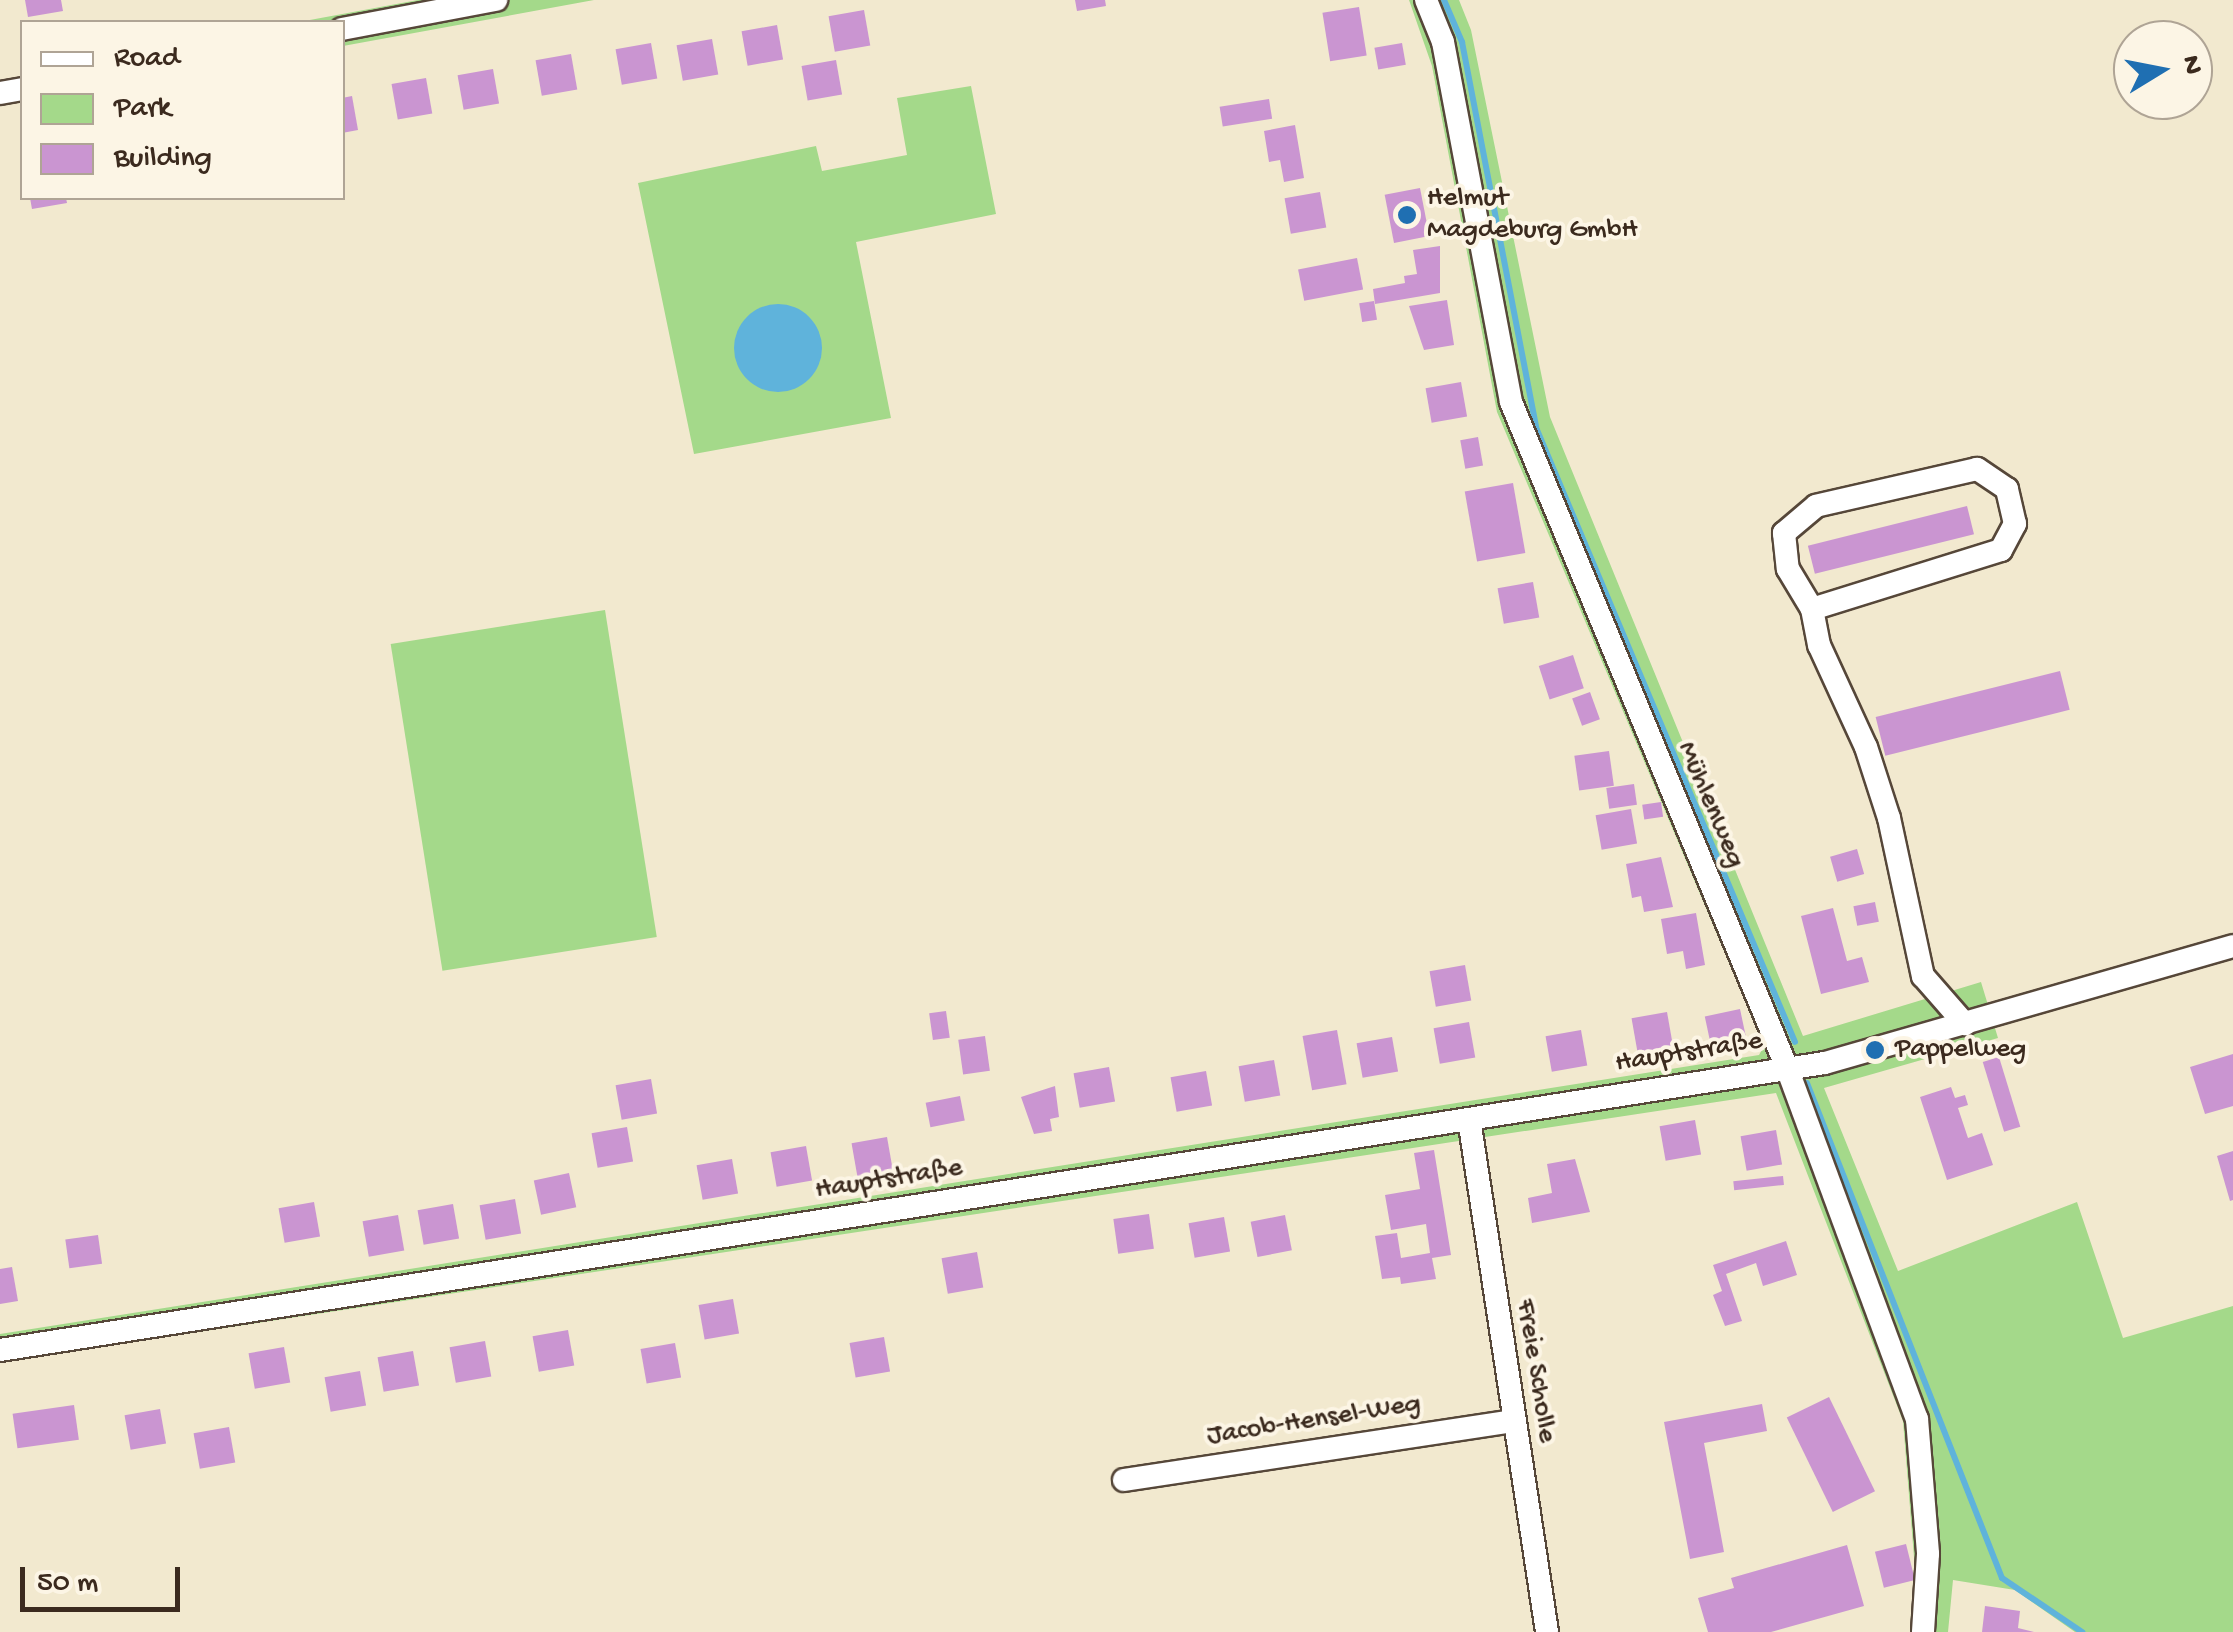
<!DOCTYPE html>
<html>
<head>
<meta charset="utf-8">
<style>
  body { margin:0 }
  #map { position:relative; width:2233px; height:1632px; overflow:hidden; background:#f2e9cf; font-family:"Gochi Hand",sans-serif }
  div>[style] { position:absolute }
  .green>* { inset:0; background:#a4d98a; transform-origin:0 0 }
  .water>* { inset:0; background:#5fb3db }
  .round { border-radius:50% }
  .stream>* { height:6px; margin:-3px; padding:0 3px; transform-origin:3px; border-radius:3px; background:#5fb3db }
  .building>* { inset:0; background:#ca95d1; transform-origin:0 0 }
  .roads { filter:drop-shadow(2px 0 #564739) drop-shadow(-2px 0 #564739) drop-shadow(0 2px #564739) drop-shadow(0 -2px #564739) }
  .minor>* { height:22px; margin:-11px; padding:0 11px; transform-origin:11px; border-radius:11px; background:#fff }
  .dots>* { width:28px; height:28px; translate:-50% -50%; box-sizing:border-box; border:5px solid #fcf5e5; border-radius:50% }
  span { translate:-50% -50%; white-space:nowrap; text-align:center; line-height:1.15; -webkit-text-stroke:8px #fcf5e5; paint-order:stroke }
  .poi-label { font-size:28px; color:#3b2a1e }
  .left { translate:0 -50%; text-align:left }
  .street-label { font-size:28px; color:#3b2a1e }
  .legend { position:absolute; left:20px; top:20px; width:325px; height:180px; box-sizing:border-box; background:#fcf5e5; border:2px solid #afa495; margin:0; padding:12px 18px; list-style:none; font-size:30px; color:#3b2a1e }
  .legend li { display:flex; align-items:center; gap:20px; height:50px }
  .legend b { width:50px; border:2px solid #afa495 }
  .north { position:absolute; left:2113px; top:20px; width:100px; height:100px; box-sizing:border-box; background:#fcf5e5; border:2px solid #afa495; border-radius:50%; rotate:80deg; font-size:28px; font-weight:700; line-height:40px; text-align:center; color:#3b2a1e }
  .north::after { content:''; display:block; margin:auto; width:35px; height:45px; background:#1f6fb2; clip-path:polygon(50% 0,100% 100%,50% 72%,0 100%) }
  .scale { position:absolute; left:20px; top:1567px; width:160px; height:45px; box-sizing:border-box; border:5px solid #3b2a1e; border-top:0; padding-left:12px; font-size:30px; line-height:35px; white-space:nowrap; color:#3b2a1e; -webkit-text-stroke:8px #fcf5e5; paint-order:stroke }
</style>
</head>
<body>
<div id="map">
  <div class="green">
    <div style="clip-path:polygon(418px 0,594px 0,343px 46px,342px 22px,299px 22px)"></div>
    <div style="clip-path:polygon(1409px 0,1459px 0,1471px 30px,1550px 417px,1803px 1036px,1981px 982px,1998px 1038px,1824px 1088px,1898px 1271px,2077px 1202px,2123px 1338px,2233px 1306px,2233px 1632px,2075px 1632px,2015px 1590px,1953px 1580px,1948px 1632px,1913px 1632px,1916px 1582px,1903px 1421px,1776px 1093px,0 1362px,0 1334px,1759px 1055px,1764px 1046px,1497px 412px,1432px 66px)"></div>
    <div style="clip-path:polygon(971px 86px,996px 214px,856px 242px,891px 418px,694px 454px,638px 183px,816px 146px,822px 171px,907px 155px,897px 98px)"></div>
    <div style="left:605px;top:610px;width:331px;height:217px;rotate:81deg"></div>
  </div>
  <div class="water">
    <div class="round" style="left:734px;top:304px;width:88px;height:88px"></div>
  </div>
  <div class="stream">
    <div style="left:1444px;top:0;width:46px;rotate:66.8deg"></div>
    <div style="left:1462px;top:42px;width:395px;rotate:79.1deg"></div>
    <div style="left:1537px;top:430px;width:664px;rotate:67.14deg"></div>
    <div style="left:1807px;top:1083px;width:532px;rotate:68.5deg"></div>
    <div style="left:2002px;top:1578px;width:97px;rotate:34deg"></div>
  </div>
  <div class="building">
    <div style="clip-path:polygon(25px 0,61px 0,63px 11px,28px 17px)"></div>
    <div style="clip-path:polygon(1075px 0,1105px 0,1106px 6px,1077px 11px)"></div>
    <div style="left:1359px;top:7px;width:49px;height:37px;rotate:81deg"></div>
    <div style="left:864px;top:10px;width:36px;height:36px;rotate:80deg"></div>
    <div style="left:777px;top:25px;width:35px;height:36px;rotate:80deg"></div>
    <div style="left:712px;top:39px;width:36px;height:36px;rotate:80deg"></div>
    <div style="left:651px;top:43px;width:36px;height:36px;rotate:80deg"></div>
    <div style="left:1402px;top:43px;width:22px;height:28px;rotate:80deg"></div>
    <div style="left:571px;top:54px;width:36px;height:36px;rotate:80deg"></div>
    <div style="left:836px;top:60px;width:35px;height:35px;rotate:80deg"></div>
    <div style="left:493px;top:69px;width:35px;height:36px;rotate:80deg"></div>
    <div style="left:426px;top:78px;width:36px;height:35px;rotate:80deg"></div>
    <div style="clip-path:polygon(352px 96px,358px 130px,342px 133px,342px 98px)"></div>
    <div style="left:1269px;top:99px;width:20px;height:50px;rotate:81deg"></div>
    <div style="clip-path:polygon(1295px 125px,1304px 178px,1284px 182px,1280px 160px,1269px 162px,1264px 131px)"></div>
    <div style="left:1420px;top:188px;width:49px;height:36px;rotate:79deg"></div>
    <div style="left:1320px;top:192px;width:36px;height:36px;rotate:80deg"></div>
    <div style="clip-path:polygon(30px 198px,66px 198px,67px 203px,32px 209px)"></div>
    <div style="clip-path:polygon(1440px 246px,1440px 293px,1375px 304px,1373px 289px,1405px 283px,1404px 276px,1417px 274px,1413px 250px)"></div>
    <div style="left:1357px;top:258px;width:32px;height:60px;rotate:79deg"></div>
    <div style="clip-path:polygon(1447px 300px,1454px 345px,1424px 350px,1409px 306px)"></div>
    <div style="left:1374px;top:301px;width:19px;height:15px;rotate:81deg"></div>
    <div style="left:1461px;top:382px;width:35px;height:36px;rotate:80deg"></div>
    <div style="left:1478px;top:437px;width:29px;height:18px;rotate:80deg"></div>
    <div style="left:1513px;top:483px;width:71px;height:49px;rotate:80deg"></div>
    <div style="left:1967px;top:506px;width:29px;height:164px;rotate:76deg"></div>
    <div style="left:1533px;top:582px;width:36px;height:36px;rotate:80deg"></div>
    <div style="left:1573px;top:655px;width:35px;height:36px;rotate:72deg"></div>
    <div style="left:2060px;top:671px;width:40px;height:190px;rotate:76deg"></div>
    <div style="left:1590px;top:692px;width:29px;height:19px;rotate:70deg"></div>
    <div style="left:1609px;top:751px;width:35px;height:35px;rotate:82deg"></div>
    <div style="left:1634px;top:784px;width:21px;height:28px;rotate:82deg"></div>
    <div style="left:1661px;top:802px;width:15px;height:19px;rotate:82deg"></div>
    <div style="left:1631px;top:809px;width:35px;height:36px;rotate:80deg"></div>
    <div style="left:1857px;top:849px;width:26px;height:28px;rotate:74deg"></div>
    <div style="clip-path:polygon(1661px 857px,1673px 907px,1644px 912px,1641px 896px,1632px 898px,1626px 864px)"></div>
    <div style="left:1875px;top:902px;width:20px;height:22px;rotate:79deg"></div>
    <div style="clip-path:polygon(1833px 908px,1847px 961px,1862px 957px,1869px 982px,1821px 994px,1801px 916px)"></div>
    <div style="clip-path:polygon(1696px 913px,1705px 965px,1686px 969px,1683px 951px,1667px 954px,1661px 919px)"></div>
    <div style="left:1465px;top:965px;width:36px;height:36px;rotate:80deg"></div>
    <div style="left:1740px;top:1009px;width:35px;height:36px;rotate:78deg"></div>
    <div style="left:946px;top:1011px;width:27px;height:17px;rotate:82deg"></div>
    <div style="left:1667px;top:1012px;width:36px;height:36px;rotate:80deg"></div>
    <div style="left:1469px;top:1022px;width:36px;height:36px;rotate:80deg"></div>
    <div style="left:1337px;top:1030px;width:55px;height:35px;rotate:80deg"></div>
    <div style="left:1581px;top:1030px;width:36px;height:36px;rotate:80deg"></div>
    <div style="left:985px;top:1036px;width:35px;height:27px;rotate:82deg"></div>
    <div style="left:1392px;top:1037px;width:35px;height:36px;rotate:80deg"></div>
    <div style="clip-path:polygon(2233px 1054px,2233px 1106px,2205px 1114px,2190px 1067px)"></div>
    <div style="left:1999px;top:1057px;width:73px;height:17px;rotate:73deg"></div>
    <div style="left:1274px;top:1060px;width:36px;height:36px;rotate:80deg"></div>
    <div style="left:1109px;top:1067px;width:35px;height:36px;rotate:80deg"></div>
    <div style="left:1206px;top:1071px;width:35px;height:36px;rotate:80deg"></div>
    <div style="left:651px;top:1079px;width:35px;height:36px;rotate:80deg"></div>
    <div style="clip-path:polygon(1055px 1086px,1059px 1117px,1050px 1119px,1052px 1131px,1034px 1134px,1021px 1097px)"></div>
    <div style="clip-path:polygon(1951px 1087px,1955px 1098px,1965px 1095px,1968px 1105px,1958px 1108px,1968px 1138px,1982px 1133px,1993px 1165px,1947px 1180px,1920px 1097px)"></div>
    <div style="left:960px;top:1096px;width:25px;height:35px;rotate:79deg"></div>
    <div style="left:1695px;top:1120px;width:35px;height:36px;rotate:80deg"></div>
    <div style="left:627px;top:1127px;width:35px;height:36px;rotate:80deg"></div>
    <div style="left:1776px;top:1130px;width:35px;height:36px;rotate:80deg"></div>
    <div style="left:887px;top:1137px;width:36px;height:36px;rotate:80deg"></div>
    <div style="left:806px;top:1146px;width:35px;height:36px;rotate:80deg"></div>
    <div style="clip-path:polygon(1434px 1150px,1451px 1255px,1432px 1258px,1436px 1279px,1401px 1284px,1400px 1277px,1382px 1279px,1375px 1236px,1397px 1233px,1401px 1258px,1430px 1253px,1426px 1224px,1391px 1230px,1385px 1195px,1420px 1189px,1414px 1153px)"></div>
    <div style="clip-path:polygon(2233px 1151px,2233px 1200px,2230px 1201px,2217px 1156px)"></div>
    <div style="left:732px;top:1159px;width:35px;height:36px;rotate:80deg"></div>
    <div style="clip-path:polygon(1575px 1159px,1590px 1212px,1532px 1223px,1528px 1198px,1552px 1193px,1547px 1164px)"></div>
    <div style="left:569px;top:1173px;width:35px;height:36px;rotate:78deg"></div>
    <div style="left:1783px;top:1176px;width:9px;height:50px;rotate:84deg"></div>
    <div style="left:515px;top:1199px;width:35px;height:36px;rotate:80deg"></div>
    <div style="left:314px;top:1202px;width:35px;height:36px;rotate:80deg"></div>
    <div style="left:453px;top:1204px;width:35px;height:36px;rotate:80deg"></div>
    <div style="left:1149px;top:1214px;width:35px;height:36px;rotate:82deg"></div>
    <div style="left:398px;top:1215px;width:36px;height:36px;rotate:80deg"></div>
    <div style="left:1285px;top:1215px;width:36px;height:35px;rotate:79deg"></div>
    <div style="left:1224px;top:1217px;width:35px;height:36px;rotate:80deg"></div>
    <div style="left:98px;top:1235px;width:29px;height:33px;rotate:82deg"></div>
    <div style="clip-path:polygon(1786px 1241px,1797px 1275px,1763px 1286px,1756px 1263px,1726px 1274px,1742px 1321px,1725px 1326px,1713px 1295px,1722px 1291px,1713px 1265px)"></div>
    <div style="left:977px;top:1252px;width:36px;height:36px;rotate:80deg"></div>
    <div style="clip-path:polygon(12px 1267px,18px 1301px,0 1304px,0 1269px)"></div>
    <div style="left:733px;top:1299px;width:35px;height:35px;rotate:80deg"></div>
    <div style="left:568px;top:1330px;width:36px;height:36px;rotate:80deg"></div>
    <div style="left:884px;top:1337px;width:35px;height:35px;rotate:80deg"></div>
    <div style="left:485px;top:1341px;width:36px;height:36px;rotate:80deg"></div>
    <div style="left:675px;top:1343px;width:35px;height:35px;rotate:80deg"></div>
    <div style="left:284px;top:1347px;width:36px;height:36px;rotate:80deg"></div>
    <div style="left:413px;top:1351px;width:35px;height:36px;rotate:80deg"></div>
    <div style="left:360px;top:1371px;width:35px;height:36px;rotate:80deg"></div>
    <div style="left:1829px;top:1397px;width:105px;height:47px;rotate:64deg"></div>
    <div style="clip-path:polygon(1762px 1404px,1767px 1431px,1704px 1443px,1724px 1552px,1690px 1559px,1664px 1422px)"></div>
    <div style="left:74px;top:1405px;width:35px;height:62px;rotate:82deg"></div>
    <div style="left:160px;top:1409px;width:35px;height:36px;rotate:80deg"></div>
    <div style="left:229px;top:1427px;width:36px;height:36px;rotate:80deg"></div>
    <div style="left:1906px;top:1544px;width:37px;height:32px;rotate:76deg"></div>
    <div style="clip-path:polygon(1847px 1545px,1864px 1606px,1771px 1632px,1708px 1632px,1698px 1598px,1734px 1588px,1731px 1578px)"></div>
    <div style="clip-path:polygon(1985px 1606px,2020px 1611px,2018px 1628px,2034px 1632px,1982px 1632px)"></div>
  </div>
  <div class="roads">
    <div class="minor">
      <div style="left:1426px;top:0;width:45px;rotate:68deg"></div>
      <div style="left:1443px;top:42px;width:366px;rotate:79.3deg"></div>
      <div style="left:1511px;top:402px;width:721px;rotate:67.49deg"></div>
      <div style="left:1787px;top:1068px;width:374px;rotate:69.7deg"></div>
      <div style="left:1917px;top:1419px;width:135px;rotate:85.3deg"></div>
      <div style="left:1928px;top:1554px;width:78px;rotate:93.7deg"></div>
      <div style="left:342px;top:29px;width:157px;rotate:-10.7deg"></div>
      <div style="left:0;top:93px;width:22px;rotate:-10deg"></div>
      <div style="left:1812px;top:609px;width:198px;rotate:-17.3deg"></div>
      <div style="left:2001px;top:550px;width:30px;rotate:-62deg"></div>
      <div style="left:2015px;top:524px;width:36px;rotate:-103deg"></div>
      <div style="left:2007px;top:489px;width:36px;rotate:-146deg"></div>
      <div style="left:1977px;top:469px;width:165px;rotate:167.1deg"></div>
      <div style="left:1816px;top:506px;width:42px;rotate:139.8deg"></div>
      <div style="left:1784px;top:533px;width:36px;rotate:84deg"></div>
      <div style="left:1788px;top:569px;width:47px;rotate:59deg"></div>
      <div style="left:1812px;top:609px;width:37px;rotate:79deg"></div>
      <div style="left:1819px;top:645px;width:112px;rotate:65.3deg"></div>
      <div style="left:1866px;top:747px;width:75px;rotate:72.1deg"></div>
      <div style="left:1889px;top:818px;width:162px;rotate:77.9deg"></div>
      <div style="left:1923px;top:976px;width:64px;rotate:48.8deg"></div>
      <div style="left:1469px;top:1119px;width:519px;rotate:81.35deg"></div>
      <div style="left:0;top:1350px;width:1847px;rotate:-8.94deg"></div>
      <div style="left:1825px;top:1063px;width:424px;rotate:-16deg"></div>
      <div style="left:1124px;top:1480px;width:392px;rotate:-8.6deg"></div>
    </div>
  </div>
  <div class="dots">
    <div style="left:1407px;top:215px;background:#1f6fb2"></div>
    <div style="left:1875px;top:1050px;background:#1f6fb2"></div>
  </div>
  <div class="poi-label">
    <span class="left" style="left:1427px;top:215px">Helmut<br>Magdeburg GmbH</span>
    <span class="left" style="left:1895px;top:1050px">Pappelweg</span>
  </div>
  <div class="street-label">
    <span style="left:1710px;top:805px;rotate:67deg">Mühlenweg</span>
    <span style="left:1689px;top:1053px;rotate:-9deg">Hauptstraße</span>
    <span style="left:889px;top:1180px;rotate:-9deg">Hauptstraße</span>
    <span style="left:1535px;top:1371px;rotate:81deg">Freie Scholle</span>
    <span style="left:1314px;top:1421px;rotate:-9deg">Jacob-Hensel-Weg</span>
  </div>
  <ul class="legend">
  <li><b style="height:12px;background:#fff"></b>Road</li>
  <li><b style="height:28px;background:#a4d98a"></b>Park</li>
  <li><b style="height:28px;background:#ca95d1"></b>Building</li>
  </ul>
  <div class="north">N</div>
  <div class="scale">50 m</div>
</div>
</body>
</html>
